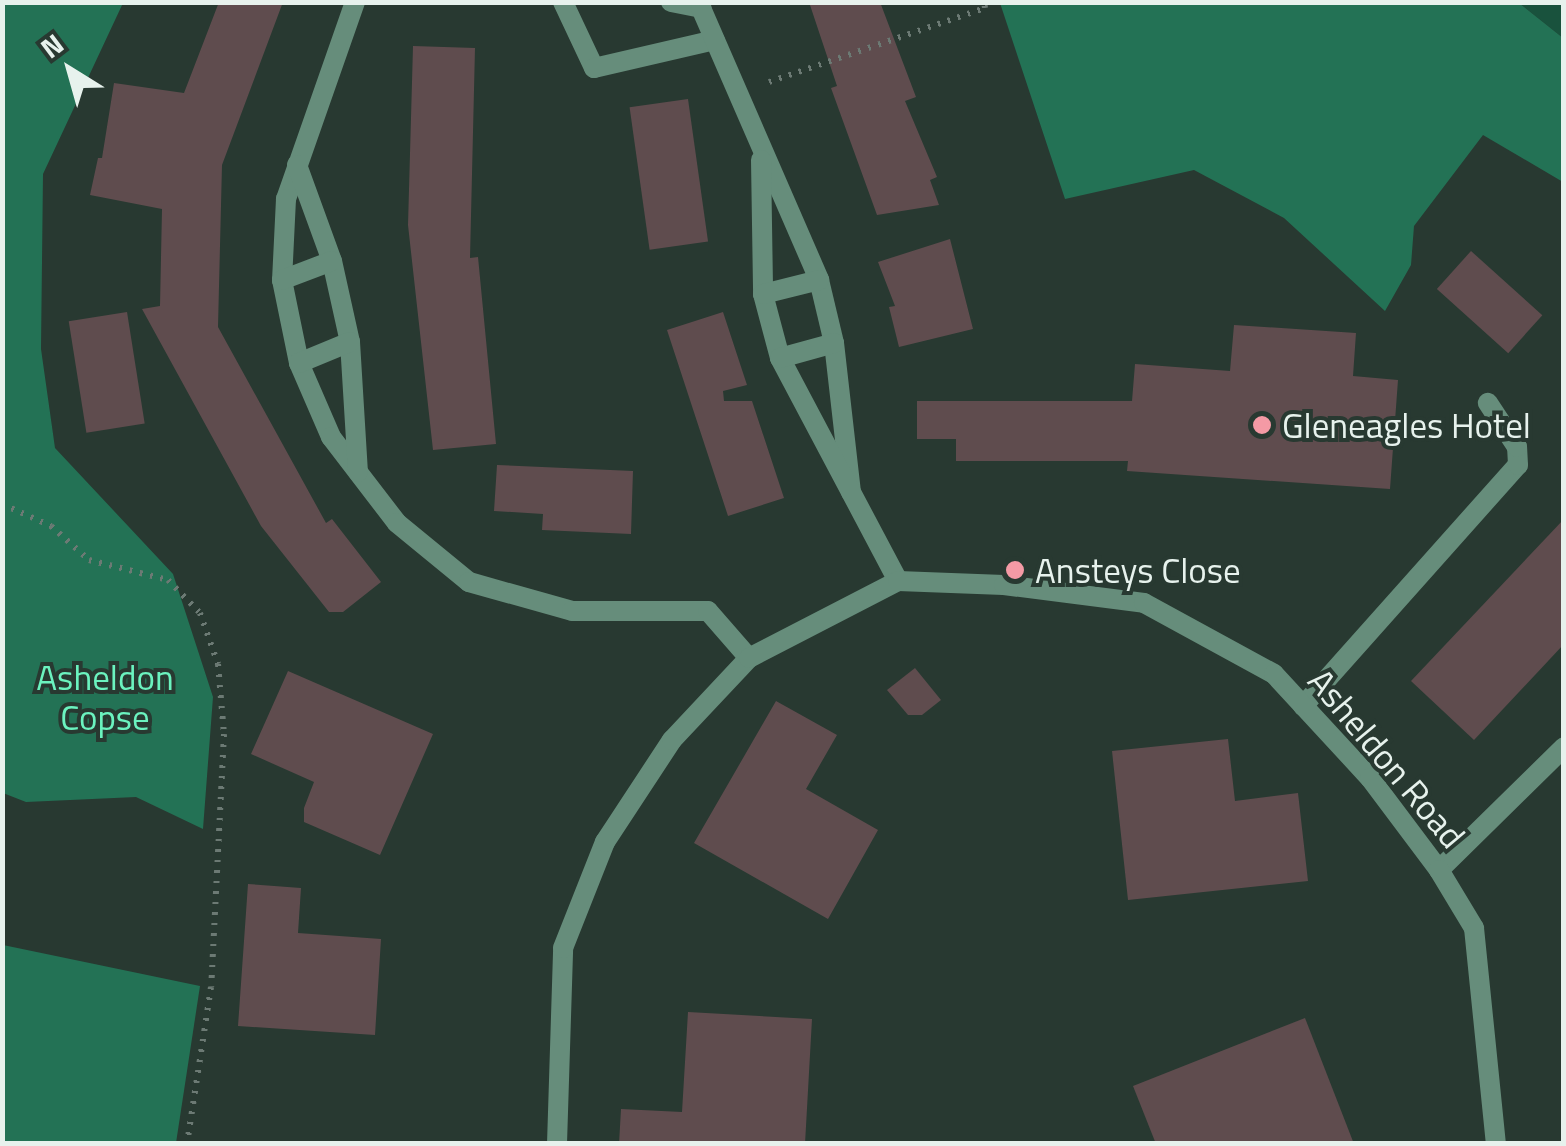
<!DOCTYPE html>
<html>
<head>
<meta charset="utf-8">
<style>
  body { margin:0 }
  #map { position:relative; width:1566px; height:1146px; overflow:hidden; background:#283931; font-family:"Titillium Web",sans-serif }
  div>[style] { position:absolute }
  .green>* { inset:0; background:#19523d }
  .forest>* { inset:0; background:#237255 }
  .building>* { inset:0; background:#5f4c4e; transform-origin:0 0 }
  .path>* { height:6px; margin-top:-3px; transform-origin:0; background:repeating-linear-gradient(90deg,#6c7a74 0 2.5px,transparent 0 10.5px) }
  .lane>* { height:20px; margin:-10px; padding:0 10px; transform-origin:10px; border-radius:10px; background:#668d7b }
  .street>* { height:20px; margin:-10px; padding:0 10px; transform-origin:10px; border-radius:10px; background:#668d7b }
  .dots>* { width:28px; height:28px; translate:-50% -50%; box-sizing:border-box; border:5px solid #283931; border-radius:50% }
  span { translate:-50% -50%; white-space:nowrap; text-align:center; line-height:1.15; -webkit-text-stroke:8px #283931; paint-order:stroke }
  .poi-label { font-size:35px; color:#e7f2ed }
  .left { translate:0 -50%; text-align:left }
  .park-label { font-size:35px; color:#6bf3bf }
  .street-label { font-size:35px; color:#e7f2ed }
  .frame { position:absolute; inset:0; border:5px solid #e7f2ed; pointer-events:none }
  .north { position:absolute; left:20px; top:20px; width:100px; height:100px; -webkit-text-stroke:8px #283931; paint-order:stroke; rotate:323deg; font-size:28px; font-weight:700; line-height:40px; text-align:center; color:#e7f2ed }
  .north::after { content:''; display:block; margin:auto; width:35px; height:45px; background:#e7f2ed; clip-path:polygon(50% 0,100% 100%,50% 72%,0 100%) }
</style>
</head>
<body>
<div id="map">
  <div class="green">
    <div style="clip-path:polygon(1519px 3px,1563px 3px,1563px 38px)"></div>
  </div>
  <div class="forest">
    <div style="clip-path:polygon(2px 3px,123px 3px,43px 174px,41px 349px,55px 448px,173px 574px,213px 697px,203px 829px,136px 797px,26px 802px,3px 793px)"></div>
    <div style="clip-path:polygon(1000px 3px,1519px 3px,1563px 38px,1563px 182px,1483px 135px,1414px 226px,1411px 265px,1385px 311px,1284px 218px,1194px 170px,1065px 199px)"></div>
    <div style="clip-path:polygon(3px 945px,200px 986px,176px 1143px,3px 1143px)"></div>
  </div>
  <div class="building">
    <div style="clip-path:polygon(219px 2px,283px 2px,222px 165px,218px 327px,326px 523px,332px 519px,381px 582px,343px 612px,329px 612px,261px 526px,142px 309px,160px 306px,162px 209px,90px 195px,98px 158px,102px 158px,114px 83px,184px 93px)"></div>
    <div style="clip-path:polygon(809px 2px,880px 2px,916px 97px,905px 101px,937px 177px,930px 180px,939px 205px,877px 215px,831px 88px,837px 86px)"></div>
    <div style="clip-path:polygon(413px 46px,475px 48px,470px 258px,478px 257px,496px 444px,433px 450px,408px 225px)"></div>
    <div style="left:688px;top:99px;width:144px;height:59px;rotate:82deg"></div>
    <div style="clip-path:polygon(950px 239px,973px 329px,899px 347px,889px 307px,895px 306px,878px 262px)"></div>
    <div style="left:1471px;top:251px;width:96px;height:51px;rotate:42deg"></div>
    <div style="left:127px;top:312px;width:113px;height:59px;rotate:81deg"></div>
    <div style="clip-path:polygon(723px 312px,747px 385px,723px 391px,724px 401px,752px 401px,784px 498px,728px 516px,667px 330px)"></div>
    <div style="clip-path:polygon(1234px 325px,1356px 333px,1353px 376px,1398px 380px,1390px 489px,1127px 471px,1128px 461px,956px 461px,956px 439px,917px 439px,917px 401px,1132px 401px,1135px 364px,1230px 371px)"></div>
    <div style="clip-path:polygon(497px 465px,633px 471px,631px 534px,542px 530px,543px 514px,494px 511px)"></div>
    <div style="clip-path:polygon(1564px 519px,1564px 644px,1474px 740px,1411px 681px)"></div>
    <div style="clip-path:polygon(915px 668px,941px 700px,922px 715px,908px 715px,887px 690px)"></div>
    <div style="clip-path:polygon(288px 671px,433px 734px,380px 855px,304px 822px,304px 808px,314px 782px,251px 754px)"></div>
    <div style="clip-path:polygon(776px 701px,837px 735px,806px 789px,878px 830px,828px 919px,694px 843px)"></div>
    <div style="clip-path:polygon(1228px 739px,1235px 801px,1298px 793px,1308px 881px,1128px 900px,1112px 751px)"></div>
    <div style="clip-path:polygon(248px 884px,301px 888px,298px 933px,381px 939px,375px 1035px,238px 1026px)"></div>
    <div style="clip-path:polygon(688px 1012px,812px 1019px,805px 1144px,619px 1144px,621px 1109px,682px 1112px)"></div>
    <div style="clip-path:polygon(1305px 1018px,1354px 1144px,1156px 1144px,1133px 1086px)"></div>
  </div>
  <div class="path">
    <div style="left:769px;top:82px;width:228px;rotate:-18.9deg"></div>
    <div style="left:985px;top:8px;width:6px;rotate:-99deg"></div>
    <div style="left:2px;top:504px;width:54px;rotate:24.2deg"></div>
    <div style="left:51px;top:526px;width:51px;rotate:41.8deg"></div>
    <div style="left:89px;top:560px;width:81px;rotate:14.2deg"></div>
    <div style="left:168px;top:580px;width:46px;rotate:45.9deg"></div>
    <div style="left:200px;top:613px;width:54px;rotate:70.6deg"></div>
    <div style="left:218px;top:664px;width:70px;rotate:85.1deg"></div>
    <div style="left:224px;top:734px;width:253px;rotate:92.9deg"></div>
    <div style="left:211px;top:987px;width:159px;rotate:98.7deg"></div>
  </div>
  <div class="lane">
    <div style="left:1303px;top:706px;width:323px;rotate:-48.3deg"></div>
    <div style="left:1518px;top:465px;width:18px;rotate:-93deg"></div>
    <div style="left:1517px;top:447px;width:53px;rotate:-123.4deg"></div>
  </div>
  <div class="street">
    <div style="left:355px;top:2px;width:209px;rotate:109.3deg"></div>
    <div style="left:286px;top:199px;width:81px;rotate:92.8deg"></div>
    <div style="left:282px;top:280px;width:85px;rotate:78.4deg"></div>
    <div style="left:299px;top:363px;width:81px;rotate:66.6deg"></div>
    <div style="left:331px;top:437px;width:108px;rotate:52.5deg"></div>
    <div style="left:397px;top:523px;width:93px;rotate:39.3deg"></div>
    <div style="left:469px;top:582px;width:107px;rotate:15.7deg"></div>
    <div style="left:572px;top:611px;width:136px"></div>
    <div style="left:708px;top:611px;width:62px;rotate:48.9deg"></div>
    <div style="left:563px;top:2px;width:73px;rotate:64.8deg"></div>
    <div style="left:594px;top:68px;width:124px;rotate:-13deg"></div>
    <div style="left:671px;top:2px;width:31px;rotate:11deg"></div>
    <div style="left:701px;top:8px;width:296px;rotate:66.5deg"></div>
    <div style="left:819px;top:280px;width:65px;rotate:76.6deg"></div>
    <div style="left:834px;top:343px;width:150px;rotate:83.5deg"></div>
    <div style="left:761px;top:160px;width:134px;rotate:89.1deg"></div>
    <div style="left:763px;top:294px;width:66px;rotate:75.1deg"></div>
    <div style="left:780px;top:358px;width:252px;rotate:62.1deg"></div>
    <div style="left:297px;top:165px;width:102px;rotate:70deg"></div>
    <div style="left:332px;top:261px;width:83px;rotate:77.5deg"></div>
    <div style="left:350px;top:342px;width:130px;rotate:86.5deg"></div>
    <div style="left:282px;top:280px;width:53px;rotate:-20.8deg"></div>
    <div style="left:763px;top:294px;width:58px;rotate:-14deg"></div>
    <div style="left:780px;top:358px;width:56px;rotate:-15.5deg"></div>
    <div style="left:299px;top:363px;width:55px;rotate:-22.4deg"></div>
    <div style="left:1439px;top:870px;width:175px;rotate:-44.5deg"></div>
    <div style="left:557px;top:1144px;width:196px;rotate:-88.2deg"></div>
    <div style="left:563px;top:948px;width:114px;rotate:-68.4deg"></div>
    <div style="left:605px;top:842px;width:122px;rotate:-56.7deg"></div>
    <div style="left:672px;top:740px;width:112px;rotate:-46.8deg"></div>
    <div style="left:749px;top:658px;width:168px;rotate:-27.3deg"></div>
    <div style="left:898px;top:581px;width:106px;rotate:2.2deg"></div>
    <div style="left:1004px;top:585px;width:141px;rotate:7.3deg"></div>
    <div style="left:1144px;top:603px;width:148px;rotate:28.6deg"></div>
    <div style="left:1274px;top:674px;width:142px;rotate:47.3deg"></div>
    <div style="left:1370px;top:778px;width:115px;rotate:53.1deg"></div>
    <div style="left:1439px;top:870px;width:68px;rotate:58.9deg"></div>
    <div style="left:1474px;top:928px;width:217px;rotate:84.2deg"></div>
  </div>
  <div class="dots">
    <div style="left:1262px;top:425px;background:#f49aa5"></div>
    <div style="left:1015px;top:570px;background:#f49aa5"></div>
  </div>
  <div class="poi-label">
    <span class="left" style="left:1282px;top:425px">Gleneagles Hotel</span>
    <span class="left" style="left:1035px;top:570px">Ansteys Close</span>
  </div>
  <div class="park-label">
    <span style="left:105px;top:697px">Asheldon<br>Copse</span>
  </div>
  <div class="street-label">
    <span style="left:1387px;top:758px;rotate:50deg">Asheldon Road</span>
  </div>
  <div class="frame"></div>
  <div class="north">N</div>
</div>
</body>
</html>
